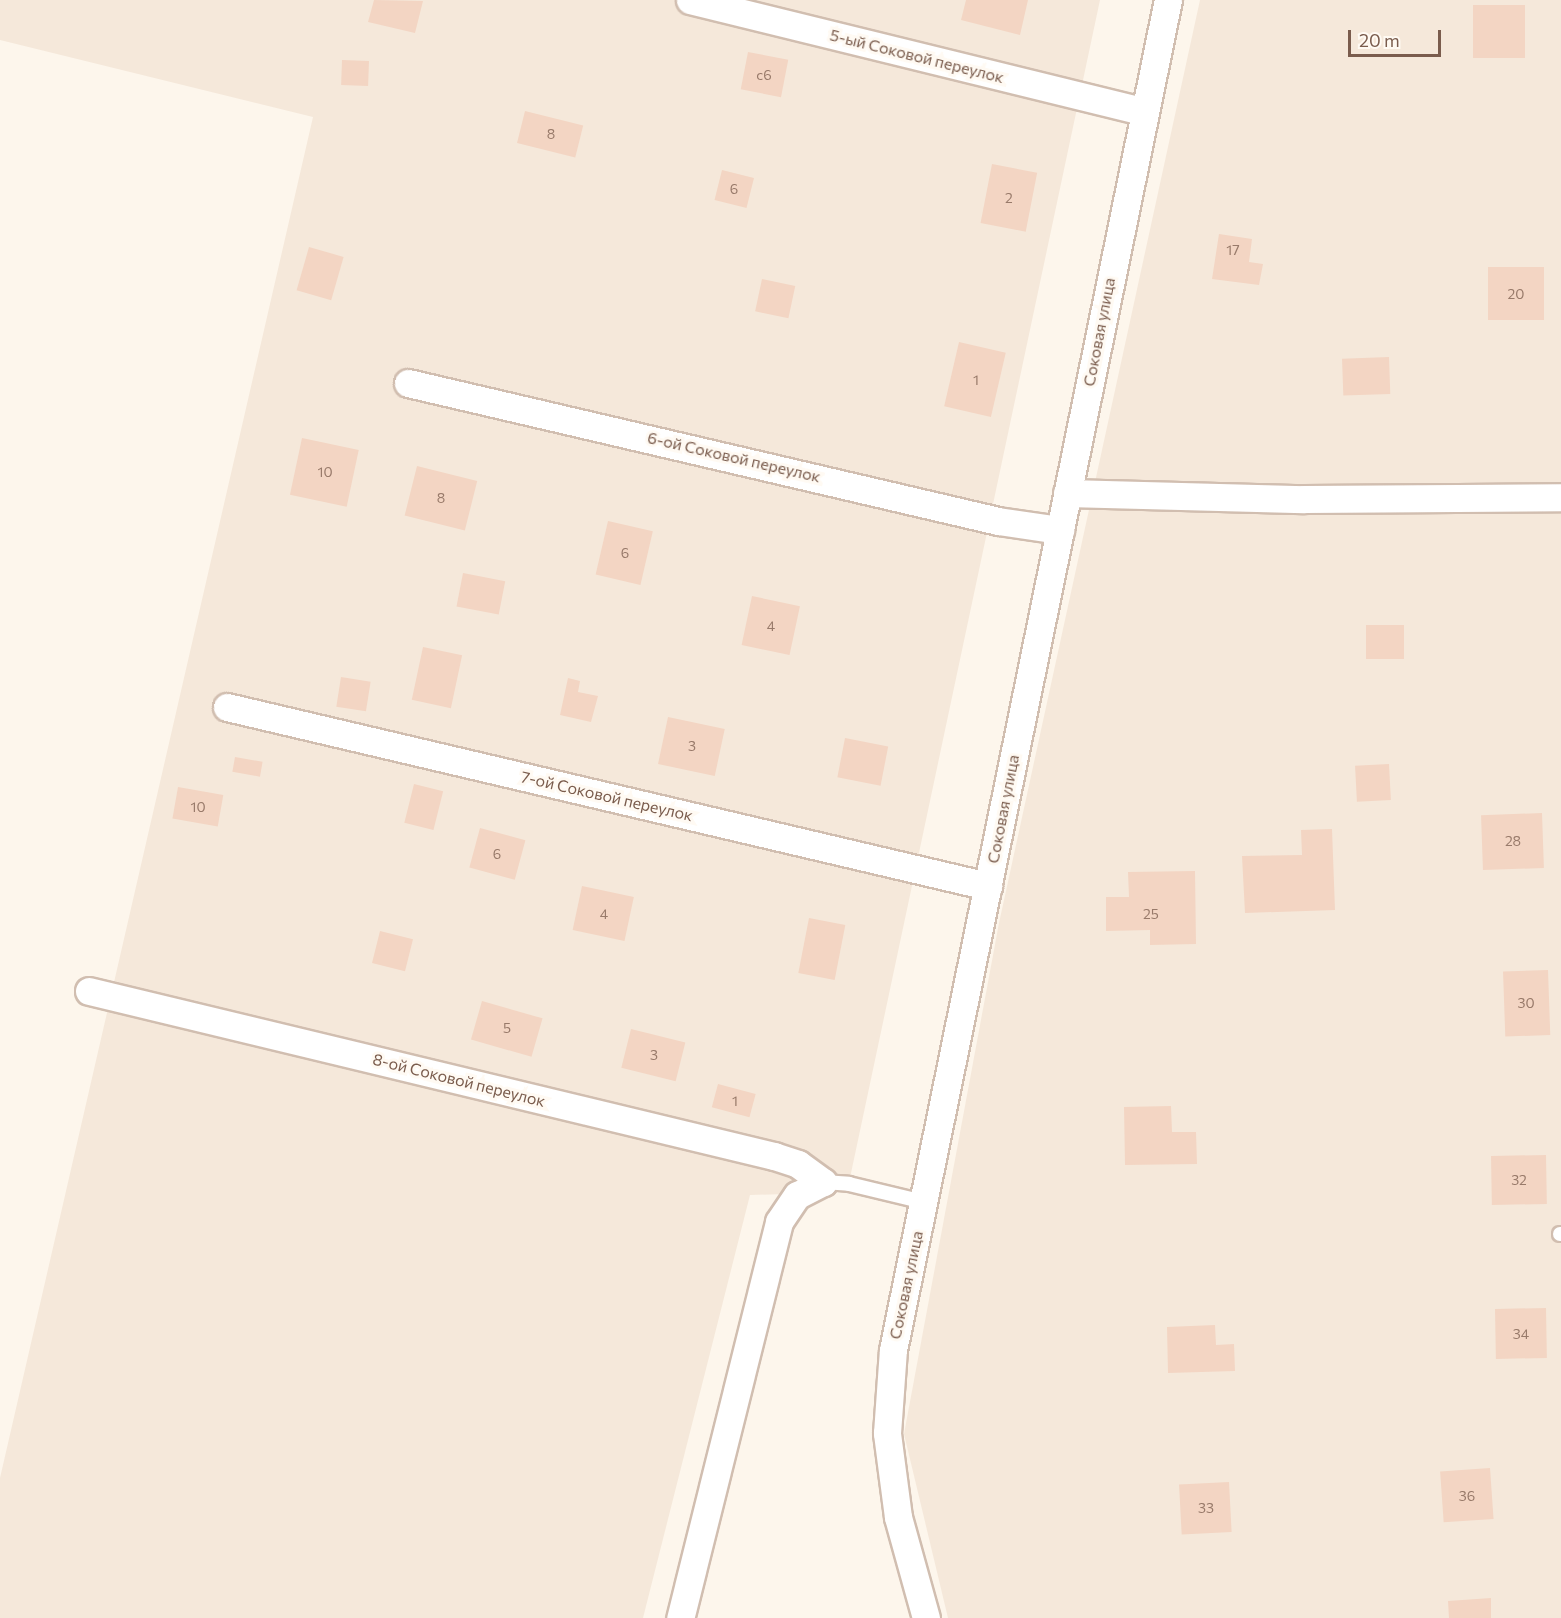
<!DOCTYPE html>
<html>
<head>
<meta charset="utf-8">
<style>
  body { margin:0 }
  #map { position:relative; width:1561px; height:1618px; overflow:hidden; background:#fdf6ec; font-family:Commissioner,sans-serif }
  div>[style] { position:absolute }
  .residential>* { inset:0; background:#f5e8da }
  .building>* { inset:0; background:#f3d5c3; transform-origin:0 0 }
  .roads { filter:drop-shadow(2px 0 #d1beb0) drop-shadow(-2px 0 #d1beb0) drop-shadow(0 2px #d1beb0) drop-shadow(0 -2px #d1beb0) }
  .service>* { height:14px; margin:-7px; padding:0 7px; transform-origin:7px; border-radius:7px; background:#fff }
  .minor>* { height:27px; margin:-13.5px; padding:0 13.5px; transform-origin:13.5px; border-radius:13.5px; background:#fff }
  span { translate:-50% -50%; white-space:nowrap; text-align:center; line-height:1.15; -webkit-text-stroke:6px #fffaf3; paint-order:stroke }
  .number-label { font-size:14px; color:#987a6a }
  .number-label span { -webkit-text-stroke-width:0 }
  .street-label { font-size:16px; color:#7a5c4d }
  .scale { position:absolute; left:1348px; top:30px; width:93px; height:27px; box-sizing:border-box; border:3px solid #7a5c4d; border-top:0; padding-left:8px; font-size:18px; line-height:21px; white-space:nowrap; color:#7a5c4d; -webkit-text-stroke:4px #fffaf3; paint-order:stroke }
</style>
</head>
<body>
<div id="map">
  <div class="residential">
    <div style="clip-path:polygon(0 0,1100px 0,847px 1192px,750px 1195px,643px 1618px,0 1618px,0 1478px,313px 117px,0 40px)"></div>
    <div style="clip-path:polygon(1200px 0,1561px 0,1561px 1618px,948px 1618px,904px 1434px,999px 923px)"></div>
  </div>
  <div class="building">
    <div style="clip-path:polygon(374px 0,423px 1px,415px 33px,368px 22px)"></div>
    <div style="clip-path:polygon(966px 0,1028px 0,1020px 35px,961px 20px)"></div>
    <div style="left:1473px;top:5px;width:52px;height:53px"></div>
    <div style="left:748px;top:52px;width:41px;height:38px;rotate:11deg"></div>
    <div style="left:342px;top:60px;width:27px;height:25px;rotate:2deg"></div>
    <div style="left:525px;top:111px;width:60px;height:33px;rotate:14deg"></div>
    <div style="left:992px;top:164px;width:46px;height:60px;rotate:11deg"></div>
    <div style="left:722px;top:170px;width:33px;height:31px;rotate:14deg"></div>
    <div style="clip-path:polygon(1219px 234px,1252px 239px,1249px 262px,1263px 264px,1259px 285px,1212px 279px)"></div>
    <div style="left:309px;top:247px;width:36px;height:45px;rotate:16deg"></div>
    <div style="left:1488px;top:267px;width:56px;height:53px"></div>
    <div style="left:762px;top:279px;width:34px;height:33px;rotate:12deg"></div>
    <div style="left:959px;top:342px;width:48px;height:66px;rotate:13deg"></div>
    <div style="left:1389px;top:357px;width:37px;height:47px;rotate:88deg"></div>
    <div style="left:302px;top:438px;width:58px;height:58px;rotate:12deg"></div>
    <div style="left:417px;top:466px;width:62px;height:51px;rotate:14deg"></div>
    <div style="left:608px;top:521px;width:46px;height:55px;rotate:13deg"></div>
    <div style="left:463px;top:573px;width:43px;height:34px;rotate:11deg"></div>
    <div style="left:752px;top:596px;width:49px;height:50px;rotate:12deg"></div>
    <div style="left:1404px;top:625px;width:34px;height:38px;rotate:90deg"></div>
    <div style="left:423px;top:647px;width:40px;height:54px;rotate:12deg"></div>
    <div style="left:341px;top:677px;width:30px;height:30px;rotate:9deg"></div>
    <div style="clip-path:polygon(568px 678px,580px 681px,578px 692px,598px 696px,591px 722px,560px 715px)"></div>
    <div style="left:668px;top:717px;width:58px;height:48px;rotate:12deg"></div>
    <div style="left:845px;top:738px;width:44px;height:40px;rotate:11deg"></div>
    <div style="left:235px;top:757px;width:28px;height:15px;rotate:10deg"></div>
    <div style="left:1389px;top:764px;width:36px;height:34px;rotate:87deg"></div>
    <div style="left:414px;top:784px;width:30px;height:40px;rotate:14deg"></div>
    <div style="left:178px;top:787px;width:46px;height:32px;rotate:10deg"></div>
    <div style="left:1542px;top:813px;width:55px;height:61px;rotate:88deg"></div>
    <div style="left:480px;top:828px;width:47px;height:41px;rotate:15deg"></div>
    <div style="clip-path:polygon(1332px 829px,1335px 910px,1245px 913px,1242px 856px,1302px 855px,1301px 830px)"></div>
    <div style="clip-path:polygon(1195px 871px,1196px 944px,1150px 945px,1150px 930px,1106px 931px,1106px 897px,1129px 897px,1128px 872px)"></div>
    <div style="left:582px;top:886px;width:53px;height:45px;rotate:12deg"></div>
    <div style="left:809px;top:918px;width:37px;height:56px;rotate:11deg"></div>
    <div style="left:380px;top:931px;width:34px;height:33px;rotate:14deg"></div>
    <div style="left:1548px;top:970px;width:65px;height:45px;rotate:88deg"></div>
    <div style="left:482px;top:1001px;width:63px;height:40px;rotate:16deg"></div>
    <div style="left:631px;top:1029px;width:56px;height:40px;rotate:14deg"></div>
    <div style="left:718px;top:1084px;width:39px;height:24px;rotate:15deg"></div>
    <div style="clip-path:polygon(1171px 1106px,1172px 1132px,1196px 1132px,1197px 1164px,1125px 1165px,1124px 1107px)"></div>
    <div style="left:1546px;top:1155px;width:49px;height:55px;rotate:89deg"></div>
    <div style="left:1546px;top:1308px;width:50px;height:51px;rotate:89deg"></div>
    <div style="clip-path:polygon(1215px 1325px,1216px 1345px,1234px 1344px,1235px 1371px,1168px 1373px,1167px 1327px)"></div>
    <div style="left:1490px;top:1468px;width:51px;height:50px;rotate:86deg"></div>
    <div style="left:1229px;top:1482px;width:50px;height:50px;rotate:87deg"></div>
    <div style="clip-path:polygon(1491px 1598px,1491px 1618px,1449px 1618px,1448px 1601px)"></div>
  </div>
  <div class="roads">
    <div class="service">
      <div style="left:823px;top:1182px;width:26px;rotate:4deg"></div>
      <div style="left:849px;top:1184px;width:77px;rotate:13.5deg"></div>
      <div style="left:1560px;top:1234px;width:1px"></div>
    </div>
    <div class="minor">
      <div style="left:690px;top:0;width:466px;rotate:13.8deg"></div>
      <div style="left:408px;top:383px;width:606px;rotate:13.16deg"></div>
      <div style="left:998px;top:521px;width:63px;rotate:8.3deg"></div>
      <div style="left:1067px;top:493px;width:237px;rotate:1.5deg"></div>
      <div style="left:1304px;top:499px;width:257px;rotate:-0.4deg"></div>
      <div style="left:227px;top:707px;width:782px;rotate:13.24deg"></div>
      <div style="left:89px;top:991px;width:705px;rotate:13.54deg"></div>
      <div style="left:774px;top:1156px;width:25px;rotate:18deg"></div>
      <div style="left:798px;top:1164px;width:31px;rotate:36deg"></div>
      <div style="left:823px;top:1182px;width:29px;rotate:153deg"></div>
      <div style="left:797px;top:1195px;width:32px;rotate:124deg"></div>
      <div style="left:779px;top:1222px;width:408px;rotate:104deg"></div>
      <div style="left:926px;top:1618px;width:105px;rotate:-105.5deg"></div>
      <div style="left:898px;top:1517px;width:85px;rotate:-97.5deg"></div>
      <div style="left:887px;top:1433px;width:83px;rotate:-85.9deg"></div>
      <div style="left:893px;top:1350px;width:1378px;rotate:-78.49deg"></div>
    </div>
  </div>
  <div class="number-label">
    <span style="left:764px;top:75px">с6</span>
    <span style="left:551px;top:134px">8</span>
    <span style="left:734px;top:189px">6</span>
    <span style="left:1009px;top:198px">2</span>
    <span style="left:1233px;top:250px">17</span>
    <span style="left:1516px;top:294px">20</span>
    <span style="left:976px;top:380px">1</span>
    <span style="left:325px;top:472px">10</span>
    <span style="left:441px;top:498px">8</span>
    <span style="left:625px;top:553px">6</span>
    <span style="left:771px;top:626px">4</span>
    <span style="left:692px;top:746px">3</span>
    <span style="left:198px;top:807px">10</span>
    <span style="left:1513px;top:841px">28</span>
    <span style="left:497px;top:854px">6</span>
    <span style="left:604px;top:914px">4</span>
    <span style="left:1151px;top:914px">25</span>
    <span style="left:1526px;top:1003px">30</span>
    <span style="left:507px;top:1028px">5</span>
    <span style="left:654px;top:1055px">3</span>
    <span style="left:735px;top:1101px">1</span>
    <span style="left:1519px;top:1180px">32</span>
    <span style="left:1521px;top:1334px">34</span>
    <span style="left:1467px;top:1496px">36</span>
    <span style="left:1206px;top:1508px">33</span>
  </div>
  <div class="street-label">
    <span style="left:917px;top:56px;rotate:14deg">5-ый Соковой переулок</span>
    <span style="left:1099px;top:332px;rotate:-79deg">Соковая улица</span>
    <span style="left:734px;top:457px;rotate:13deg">6-ой Соковой переулок</span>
    <span style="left:607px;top:796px;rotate:13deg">7-ой Соковой переулок</span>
    <span style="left:1003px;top:809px;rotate:-79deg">Соковая улица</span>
    <span style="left:459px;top:1080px;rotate:14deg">8-ой Соковой переулок</span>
    <span style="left:906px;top:1285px;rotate:-78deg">Соковая улица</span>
  </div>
  <div class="scale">20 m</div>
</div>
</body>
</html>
